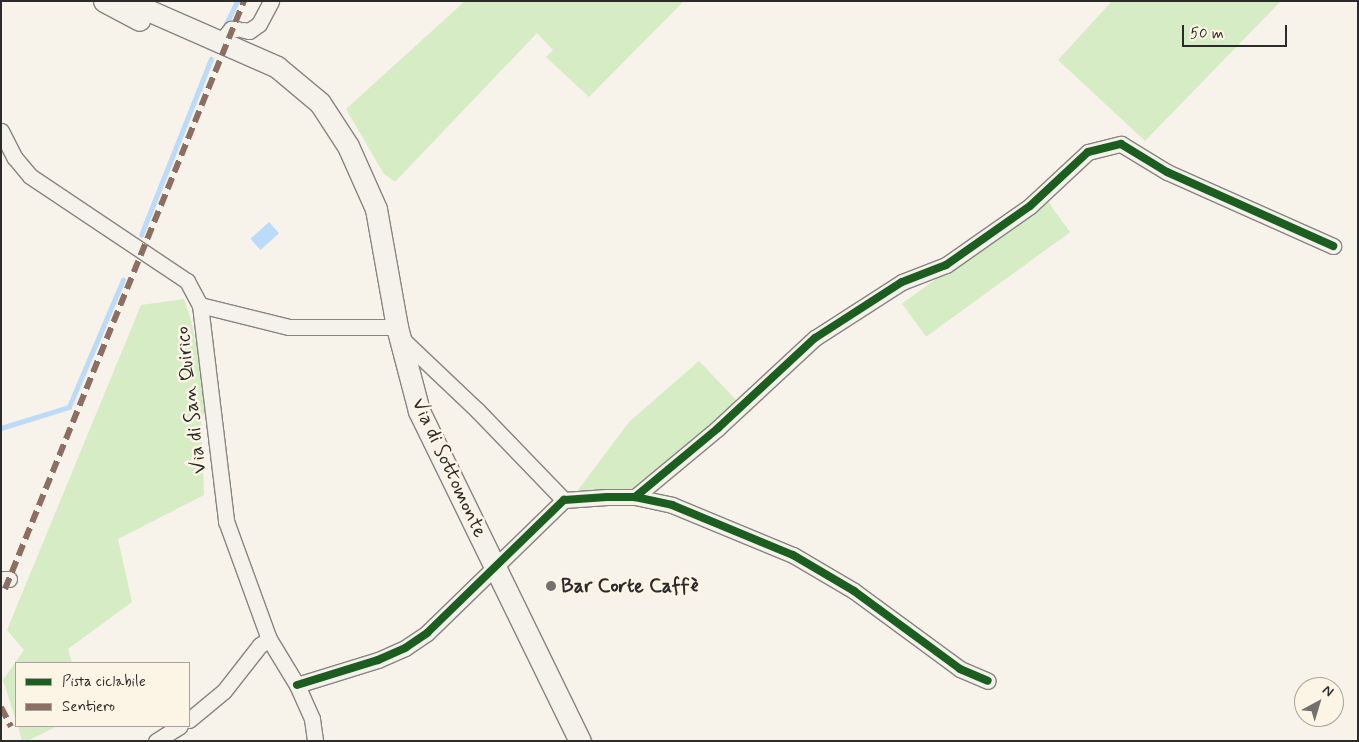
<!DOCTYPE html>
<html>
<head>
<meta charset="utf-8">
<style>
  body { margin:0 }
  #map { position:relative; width:1359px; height:742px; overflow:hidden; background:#f7f3ea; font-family:Mynerve,sans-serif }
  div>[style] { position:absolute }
  .green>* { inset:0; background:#d6ecc4; transform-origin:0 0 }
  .water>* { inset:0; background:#bcdbf8; transform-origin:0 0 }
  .stream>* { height:4.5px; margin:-2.25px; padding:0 2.25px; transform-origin:2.25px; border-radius:2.25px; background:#bcdbf8 }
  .roads { filter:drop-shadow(1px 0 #878581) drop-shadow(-1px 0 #878581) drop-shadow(0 1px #878581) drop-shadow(0 -1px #878581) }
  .street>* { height:15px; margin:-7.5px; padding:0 7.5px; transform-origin:7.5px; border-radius:7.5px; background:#f5f2ec }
  .secondary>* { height:21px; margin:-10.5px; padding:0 10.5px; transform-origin:10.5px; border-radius:10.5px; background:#f5f2ec }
  .quiet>* { height:6px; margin-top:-3px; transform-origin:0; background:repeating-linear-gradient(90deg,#8d6e63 0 12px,transparent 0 18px) }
  .cycleway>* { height:8px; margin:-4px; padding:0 4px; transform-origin:4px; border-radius:4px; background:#1b5e20 }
  .dots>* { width:14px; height:14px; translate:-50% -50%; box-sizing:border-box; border:2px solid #fcf5e5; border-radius:50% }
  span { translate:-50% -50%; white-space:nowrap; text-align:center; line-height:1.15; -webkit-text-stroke:5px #fcf5e5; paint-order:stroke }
  .street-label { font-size:20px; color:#2b2b2b }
  .poi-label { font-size:20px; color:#2b2b2b; font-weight:700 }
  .left { translate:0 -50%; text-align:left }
  .frame { position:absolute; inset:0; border:2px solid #2b2b2b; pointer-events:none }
  .legend { position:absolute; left:15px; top:662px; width:175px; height:65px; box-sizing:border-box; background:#fcf5e5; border:1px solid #a8a49b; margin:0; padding:6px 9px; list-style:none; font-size:15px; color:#2b2b2b }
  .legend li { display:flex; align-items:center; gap:10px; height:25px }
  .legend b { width:25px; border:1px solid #a8a49b }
  .north { position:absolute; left:1294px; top:677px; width:50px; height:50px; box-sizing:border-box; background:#fcf5e5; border:1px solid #a8a49b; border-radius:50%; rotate:39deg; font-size:14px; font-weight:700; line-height:20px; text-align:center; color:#2b2b2b }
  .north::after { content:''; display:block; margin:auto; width:18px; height:22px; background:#72716e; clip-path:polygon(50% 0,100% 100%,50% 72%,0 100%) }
  .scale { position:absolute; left:1182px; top:25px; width:105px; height:22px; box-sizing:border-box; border:2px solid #2b2b2b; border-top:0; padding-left:6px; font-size:15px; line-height:18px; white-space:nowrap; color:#2b2b2b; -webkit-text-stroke:4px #fcf5e5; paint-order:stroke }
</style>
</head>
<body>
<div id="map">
  <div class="green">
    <div style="clip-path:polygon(465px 1px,684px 1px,589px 97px,546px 57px,553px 50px,537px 33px,395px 182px,384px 174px,346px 109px)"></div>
    <div style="clip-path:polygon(1112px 1px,1281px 1px,1145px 141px,1058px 60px)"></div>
    <div style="left:1046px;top:199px;width:41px;height:178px;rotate:54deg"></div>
    <div style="clip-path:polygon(184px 299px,191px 320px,210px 410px,201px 417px,204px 495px,118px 539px,132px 602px,68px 649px,72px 663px,16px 663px,16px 721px,3px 680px,24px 650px,7px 630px,141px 305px)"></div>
    <div style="clip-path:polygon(699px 361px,737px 401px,641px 492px,575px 494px,629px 422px)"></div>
    <div style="clip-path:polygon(18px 726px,58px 726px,27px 741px,22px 741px)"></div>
  </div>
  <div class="water">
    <div style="left:269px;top:222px;width:15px;height:25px;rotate:48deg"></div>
  </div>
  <div class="stream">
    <div style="left:224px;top:28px;width:30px;rotate:-64deg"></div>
    <div style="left:141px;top:235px;width:189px;rotate:-68.3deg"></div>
    <div style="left:1px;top:428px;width:71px;rotate:-17.2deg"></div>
    <div style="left:69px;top:407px;width:138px;rotate:-67deg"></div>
  </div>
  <div class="roads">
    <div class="street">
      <div style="left:244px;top:30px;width:5px;rotate:11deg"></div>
      <div style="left:249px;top:31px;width:12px;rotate:-35deg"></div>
      <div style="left:259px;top:24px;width:26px;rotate:-62deg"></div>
      <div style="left:221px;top:41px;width:16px;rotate:-50deg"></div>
      <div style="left:231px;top:29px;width:6px"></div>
      <div style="left:1px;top:131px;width:30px;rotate:63deg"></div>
      <div style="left:15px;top:158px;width:23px;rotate:50deg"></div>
      <div style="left:30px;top:176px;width:189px;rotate:33.8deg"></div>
      <div style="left:187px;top:281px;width:27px;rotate:62deg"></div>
      <div style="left:200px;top:305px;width:218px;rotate:83.1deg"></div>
      <div style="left:226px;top:521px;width:126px;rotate:70deg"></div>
      <div style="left:269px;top:639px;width:54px;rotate:58.7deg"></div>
      <div style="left:297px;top:685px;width:37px;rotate:66deg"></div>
      <div style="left:312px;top:719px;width:22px;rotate:82deg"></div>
      <div style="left:200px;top:305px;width:92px;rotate:13.9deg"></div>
      <div style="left:289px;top:327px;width:108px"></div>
      <div style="left:400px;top:337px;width:106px;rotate:43.5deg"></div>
      <div style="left:477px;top:410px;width:125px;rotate:46deg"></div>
      <div style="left:635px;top:497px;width:108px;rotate:-39.7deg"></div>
      <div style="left:718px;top:428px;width:132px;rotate:-42.9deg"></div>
      <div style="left:815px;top:338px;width:103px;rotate:-32.8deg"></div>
      <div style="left:902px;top:282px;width:47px;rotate:-21.1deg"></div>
      <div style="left:946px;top:265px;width:103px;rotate:-35.1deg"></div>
      <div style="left:1030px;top:206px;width:79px;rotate:-43deg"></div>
      <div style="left:1088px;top:152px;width:34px;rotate:-14deg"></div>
      <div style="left:1121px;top:144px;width:54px;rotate:31.3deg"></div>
      <div style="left:1167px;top:172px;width:182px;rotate:24deg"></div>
      <div style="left:1px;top:579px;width:8px"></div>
      <div style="left:297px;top:685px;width:85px;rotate:-17.2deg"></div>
      <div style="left:378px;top:660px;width:30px;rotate:-24deg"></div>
      <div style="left:405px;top:648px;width:27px;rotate:-34deg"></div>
      <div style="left:427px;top:633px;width:191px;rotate:-44.2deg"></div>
      <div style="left:564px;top:500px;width:43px;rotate:-4deg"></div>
      <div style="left:607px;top:497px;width:28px"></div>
      <div style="left:635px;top:497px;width:38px;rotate:12deg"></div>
      <div style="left:672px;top:505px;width:131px;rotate:22.5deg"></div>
      <div style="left:793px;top:555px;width:71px;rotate:30.5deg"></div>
      <div style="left:854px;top:591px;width:132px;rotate:36.3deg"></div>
      <div style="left:960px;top:669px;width:30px;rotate:23deg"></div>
      <div style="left:189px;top:720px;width:45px;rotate:-39.6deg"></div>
      <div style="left:224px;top:691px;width:58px;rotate:-52deg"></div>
      <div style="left:260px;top:645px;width:11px;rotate:-34deg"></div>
      <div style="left:156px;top:741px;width:28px;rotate:-32deg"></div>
    </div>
    <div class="secondary">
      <div style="left:104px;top:1px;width:40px;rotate:28deg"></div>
      <div style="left:127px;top:1px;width:164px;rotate:23.7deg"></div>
      <div style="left:277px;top:67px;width:56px;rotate:39.9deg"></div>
      <div style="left:320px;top:103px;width:51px;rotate:56.9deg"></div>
      <div style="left:348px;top:146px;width:69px;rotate:66deg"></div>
      <div style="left:376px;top:209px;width:120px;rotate:79.9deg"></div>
      <div style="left:397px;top:327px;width:87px;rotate:75.3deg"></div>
      <div style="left:419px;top:411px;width:367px;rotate:64deg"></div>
    </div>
  </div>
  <div class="quiet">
    <div style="left:5px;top:589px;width:635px;rotate:-67.88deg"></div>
    <div style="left:1px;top:707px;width:22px;rotate:63deg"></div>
  </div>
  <div class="cycleway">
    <div style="left:635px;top:497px;width:108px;rotate:-39.7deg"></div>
    <div style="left:718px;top:428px;width:132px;rotate:-42.9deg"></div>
    <div style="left:815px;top:338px;width:103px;rotate:-32.8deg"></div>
    <div style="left:902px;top:282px;width:47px;rotate:-21.1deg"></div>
    <div style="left:946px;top:265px;width:103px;rotate:-35.1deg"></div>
    <div style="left:1030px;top:206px;width:79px;rotate:-43deg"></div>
    <div style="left:1088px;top:152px;width:34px;rotate:-14deg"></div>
    <div style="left:1121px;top:144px;width:54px;rotate:31.3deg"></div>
    <div style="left:1167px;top:172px;width:182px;rotate:24deg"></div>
    <div style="left:297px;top:685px;width:85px;rotate:-17.2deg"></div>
    <div style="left:378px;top:660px;width:30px;rotate:-24deg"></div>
    <div style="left:405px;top:648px;width:27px;rotate:-34deg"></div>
    <div style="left:427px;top:633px;width:191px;rotate:-44.2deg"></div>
    <div style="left:564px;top:500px;width:43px;rotate:-4deg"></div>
    <div style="left:607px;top:497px;width:28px"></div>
    <div style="left:635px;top:497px;width:38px;rotate:12deg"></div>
    <div style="left:672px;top:505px;width:131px;rotate:22.5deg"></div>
    <div style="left:793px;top:555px;width:71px;rotate:30.5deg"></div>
    <div style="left:854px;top:591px;width:132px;rotate:36.3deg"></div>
    <div style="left:960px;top:669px;width:30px;rotate:23deg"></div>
  </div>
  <div class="dots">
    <div style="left:551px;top:586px;background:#72716e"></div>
  </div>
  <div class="street-label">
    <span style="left:191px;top:400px;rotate:-97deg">Via di San Quirico</span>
    <span style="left:449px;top:468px;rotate:65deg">Via di Sottomonte</span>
  </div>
  <div class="poi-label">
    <span class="left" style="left:561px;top:586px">Bar Corte Caffè</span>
  </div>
  <div class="frame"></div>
  <ul class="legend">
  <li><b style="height:6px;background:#1b5e20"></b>Pista ciclabile</li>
  <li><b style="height:6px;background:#8d6e63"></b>Sentiero</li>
  </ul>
  <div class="north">N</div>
  <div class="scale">50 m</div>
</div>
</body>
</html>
